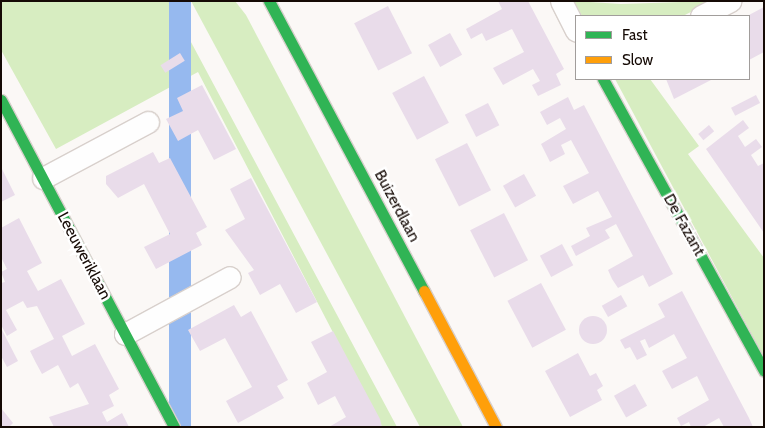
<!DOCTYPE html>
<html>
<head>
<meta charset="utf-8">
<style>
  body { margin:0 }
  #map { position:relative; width:765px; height:428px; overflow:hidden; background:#fbf8f6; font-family:Cabin,sans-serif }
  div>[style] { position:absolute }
  .green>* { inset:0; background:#d7edc1 }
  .water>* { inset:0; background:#96b9ef; transform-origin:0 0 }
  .building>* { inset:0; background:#e9dcea; transform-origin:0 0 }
  .round { border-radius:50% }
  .roads { filter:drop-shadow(1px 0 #d8d0cc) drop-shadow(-1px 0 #d8d0cc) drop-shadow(0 1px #d8d0cc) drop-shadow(0 -1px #d8d0cc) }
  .street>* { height:21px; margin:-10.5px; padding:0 10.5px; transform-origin:10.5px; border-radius:10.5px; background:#fefefe }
  .fast>* { height:11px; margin:-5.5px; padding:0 5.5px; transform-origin:5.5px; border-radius:5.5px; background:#30b455 }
  .slow>* { height:11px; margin:-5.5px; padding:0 5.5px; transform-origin:5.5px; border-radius:5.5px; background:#ff9f0a }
  span { translate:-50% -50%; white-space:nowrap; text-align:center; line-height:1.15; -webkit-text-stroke:5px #fff; paint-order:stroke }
  .street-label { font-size:16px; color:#150a05 }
  .frame { position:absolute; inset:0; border:2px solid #150a05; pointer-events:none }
  .legend { position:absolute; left:575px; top:15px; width:175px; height:65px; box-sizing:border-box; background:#fff; border:1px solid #a19d9b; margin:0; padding:6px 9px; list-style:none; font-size:15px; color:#150a05 }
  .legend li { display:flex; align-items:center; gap:10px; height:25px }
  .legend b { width:25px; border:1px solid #a19d9b }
</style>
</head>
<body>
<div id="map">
  <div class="green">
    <div style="clip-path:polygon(1px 1px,169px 1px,397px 427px,382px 427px,198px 72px,56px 149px,1px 50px)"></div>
    <div style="clip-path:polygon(191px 1px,235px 1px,246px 15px,463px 427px,420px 427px)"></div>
    <div style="clip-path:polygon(574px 1px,621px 4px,712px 1px,683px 16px,582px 16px)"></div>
    <div style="clip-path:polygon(615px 79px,650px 79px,699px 146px,688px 154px,764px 258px,764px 357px)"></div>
  </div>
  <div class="water">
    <div style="left:169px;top:1px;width:22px;height:483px"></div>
  </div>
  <div class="building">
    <div style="clip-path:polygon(498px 1px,528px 1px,564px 69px,556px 74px,561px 85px,538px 96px,532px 85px,540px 81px,533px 69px,503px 85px,493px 68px,524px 52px,512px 29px,486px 41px,482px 33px,471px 39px,466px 29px,502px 9px)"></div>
    <div style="left:388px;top:6px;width:53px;height:38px;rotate:63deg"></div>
    <div style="clip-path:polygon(764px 7px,764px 52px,749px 60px,749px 15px)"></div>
    <div style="left:450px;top:33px;width:25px;height:25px;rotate:61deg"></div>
    <div style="left:180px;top:53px;width:9px;height:23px;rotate:58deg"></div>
    <div style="left:424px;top:76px;width:53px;height:36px;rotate:62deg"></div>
    <div style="clip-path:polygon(666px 79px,713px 79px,674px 99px)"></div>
    <div style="clip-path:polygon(202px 85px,236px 149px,214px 160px,198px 130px,178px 141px,166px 119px,183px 111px,177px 98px)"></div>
    <div style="left:756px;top:95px;width:9px;height:28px;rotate:63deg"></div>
    <div style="clip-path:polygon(568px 97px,574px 110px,584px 105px,673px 274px,649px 287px,643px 275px,618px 288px,612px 279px,608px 270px,633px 256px,616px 224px,605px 230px,610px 238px,576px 256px,571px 246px,590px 236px,586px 228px,612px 217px,598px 191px,573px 204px,563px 186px,589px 173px,571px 140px,561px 145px,565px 154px,550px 162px,541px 144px,566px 129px,560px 118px,547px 125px,540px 112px)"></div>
    <div style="left:488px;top:103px;width:25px;height:26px;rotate:63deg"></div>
    <div style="clip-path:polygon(743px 120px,749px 128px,738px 136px,745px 147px,756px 139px,762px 147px,751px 155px,758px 166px,764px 163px,764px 233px,706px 149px)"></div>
    <div style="left:709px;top:125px;width:8px;height:14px;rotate:50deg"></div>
    <div style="left:467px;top:143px;width:53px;height:36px;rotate:63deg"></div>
    <div style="clip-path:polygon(153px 152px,159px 163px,170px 158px,207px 227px,196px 233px,202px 245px,156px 269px,144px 247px,170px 234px,144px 184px,118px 198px,106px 184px,106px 176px)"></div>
    <div style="clip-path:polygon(1px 167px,15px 195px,1px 202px)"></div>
    <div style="left:524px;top:174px;width:25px;height:24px;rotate:61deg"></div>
    <div style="clip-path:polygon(251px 178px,317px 302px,296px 313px,280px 284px,260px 295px,248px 273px,254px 270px,225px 230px,245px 219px,230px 189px)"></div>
    <div style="left:504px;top:213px;width:53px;height:38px;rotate:63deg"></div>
    <div style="clip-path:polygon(19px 218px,42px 263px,27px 271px,33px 282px,38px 291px,61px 279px,85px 324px,62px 336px,72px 356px,95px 344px,119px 389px,109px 395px,114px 406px,102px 412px,107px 422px,122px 413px,129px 427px,54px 427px,49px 417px,89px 404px,78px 383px,70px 388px,58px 365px,42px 374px,36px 363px,30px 351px,54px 339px,37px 306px,27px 308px,23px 301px,6px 310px,17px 330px,7px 336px,1px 325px,1px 283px,5px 282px,1px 272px,7px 269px,1px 257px,1px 228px)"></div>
    <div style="left:562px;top:244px;width:24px;height:25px;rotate:62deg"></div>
    <div style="left:541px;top:283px;width:53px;height:38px;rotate:62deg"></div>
    <div style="clip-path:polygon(682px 291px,749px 418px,753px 427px,724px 427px,719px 418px,703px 427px,691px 427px,689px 422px,681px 426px,677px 418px,709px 400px,697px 376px,672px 389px,662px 371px,687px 358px,674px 334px,649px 348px,645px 339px,640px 341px,647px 355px,637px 360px,630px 347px,625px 349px,620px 340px,665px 317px,658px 304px)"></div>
    <div style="left:621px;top:295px;width:13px;height:22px;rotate:61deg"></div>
    <div style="clip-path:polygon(234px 305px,241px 317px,251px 311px,288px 380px,277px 386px,284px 398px,238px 423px,226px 401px,252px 387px,225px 338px,200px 351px,188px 330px)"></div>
    <div class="round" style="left:579px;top:316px;width:28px;height:28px"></div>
    <div style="clip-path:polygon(1px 328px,18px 361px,7px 367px,1px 356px)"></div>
    <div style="clip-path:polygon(333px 331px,380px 419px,382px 427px,329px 427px,346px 417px,335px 396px,318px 405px,307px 383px,327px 372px,311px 342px)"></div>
    <div style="clip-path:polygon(578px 353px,590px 376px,596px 373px,603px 386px,597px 390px,602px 400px,570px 417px,545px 371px)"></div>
    <div style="left:635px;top:384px;width:25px;height:24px;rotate:61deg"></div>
    <div style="clip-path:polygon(1px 408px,13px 423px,9px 427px,1px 427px)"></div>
  </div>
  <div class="roads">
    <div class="street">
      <div style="left:561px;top:1px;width:33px;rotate:63deg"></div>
      <div style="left:701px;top:16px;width:33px;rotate:-27deg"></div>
      <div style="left:43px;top:178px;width:119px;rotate:-28.1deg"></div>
      <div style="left:125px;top:334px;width:119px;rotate:-28.5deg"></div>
    </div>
    <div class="fast">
      <div style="left:269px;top:1px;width:329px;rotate:61.9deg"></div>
      <div style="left:603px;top:79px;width:333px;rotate:61.1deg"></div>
      <div style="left:1px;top:100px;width:370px;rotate:62.1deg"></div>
    </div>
    <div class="slow">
      <div style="left:424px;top:291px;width:154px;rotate:62.1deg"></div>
    </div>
  </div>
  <div class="street-label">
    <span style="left:397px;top:206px;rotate:62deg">Buizerdlaan</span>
    <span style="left:684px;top:225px;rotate:61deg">De Fazant</span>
    <span style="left:84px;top:256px;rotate:62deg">Leeuweriklaan</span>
  </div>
  <div class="frame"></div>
  <ul class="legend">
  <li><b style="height:6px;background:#30b455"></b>Fast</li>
  <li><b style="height:6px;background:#ff9f0a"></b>Slow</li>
  </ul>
</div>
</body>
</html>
